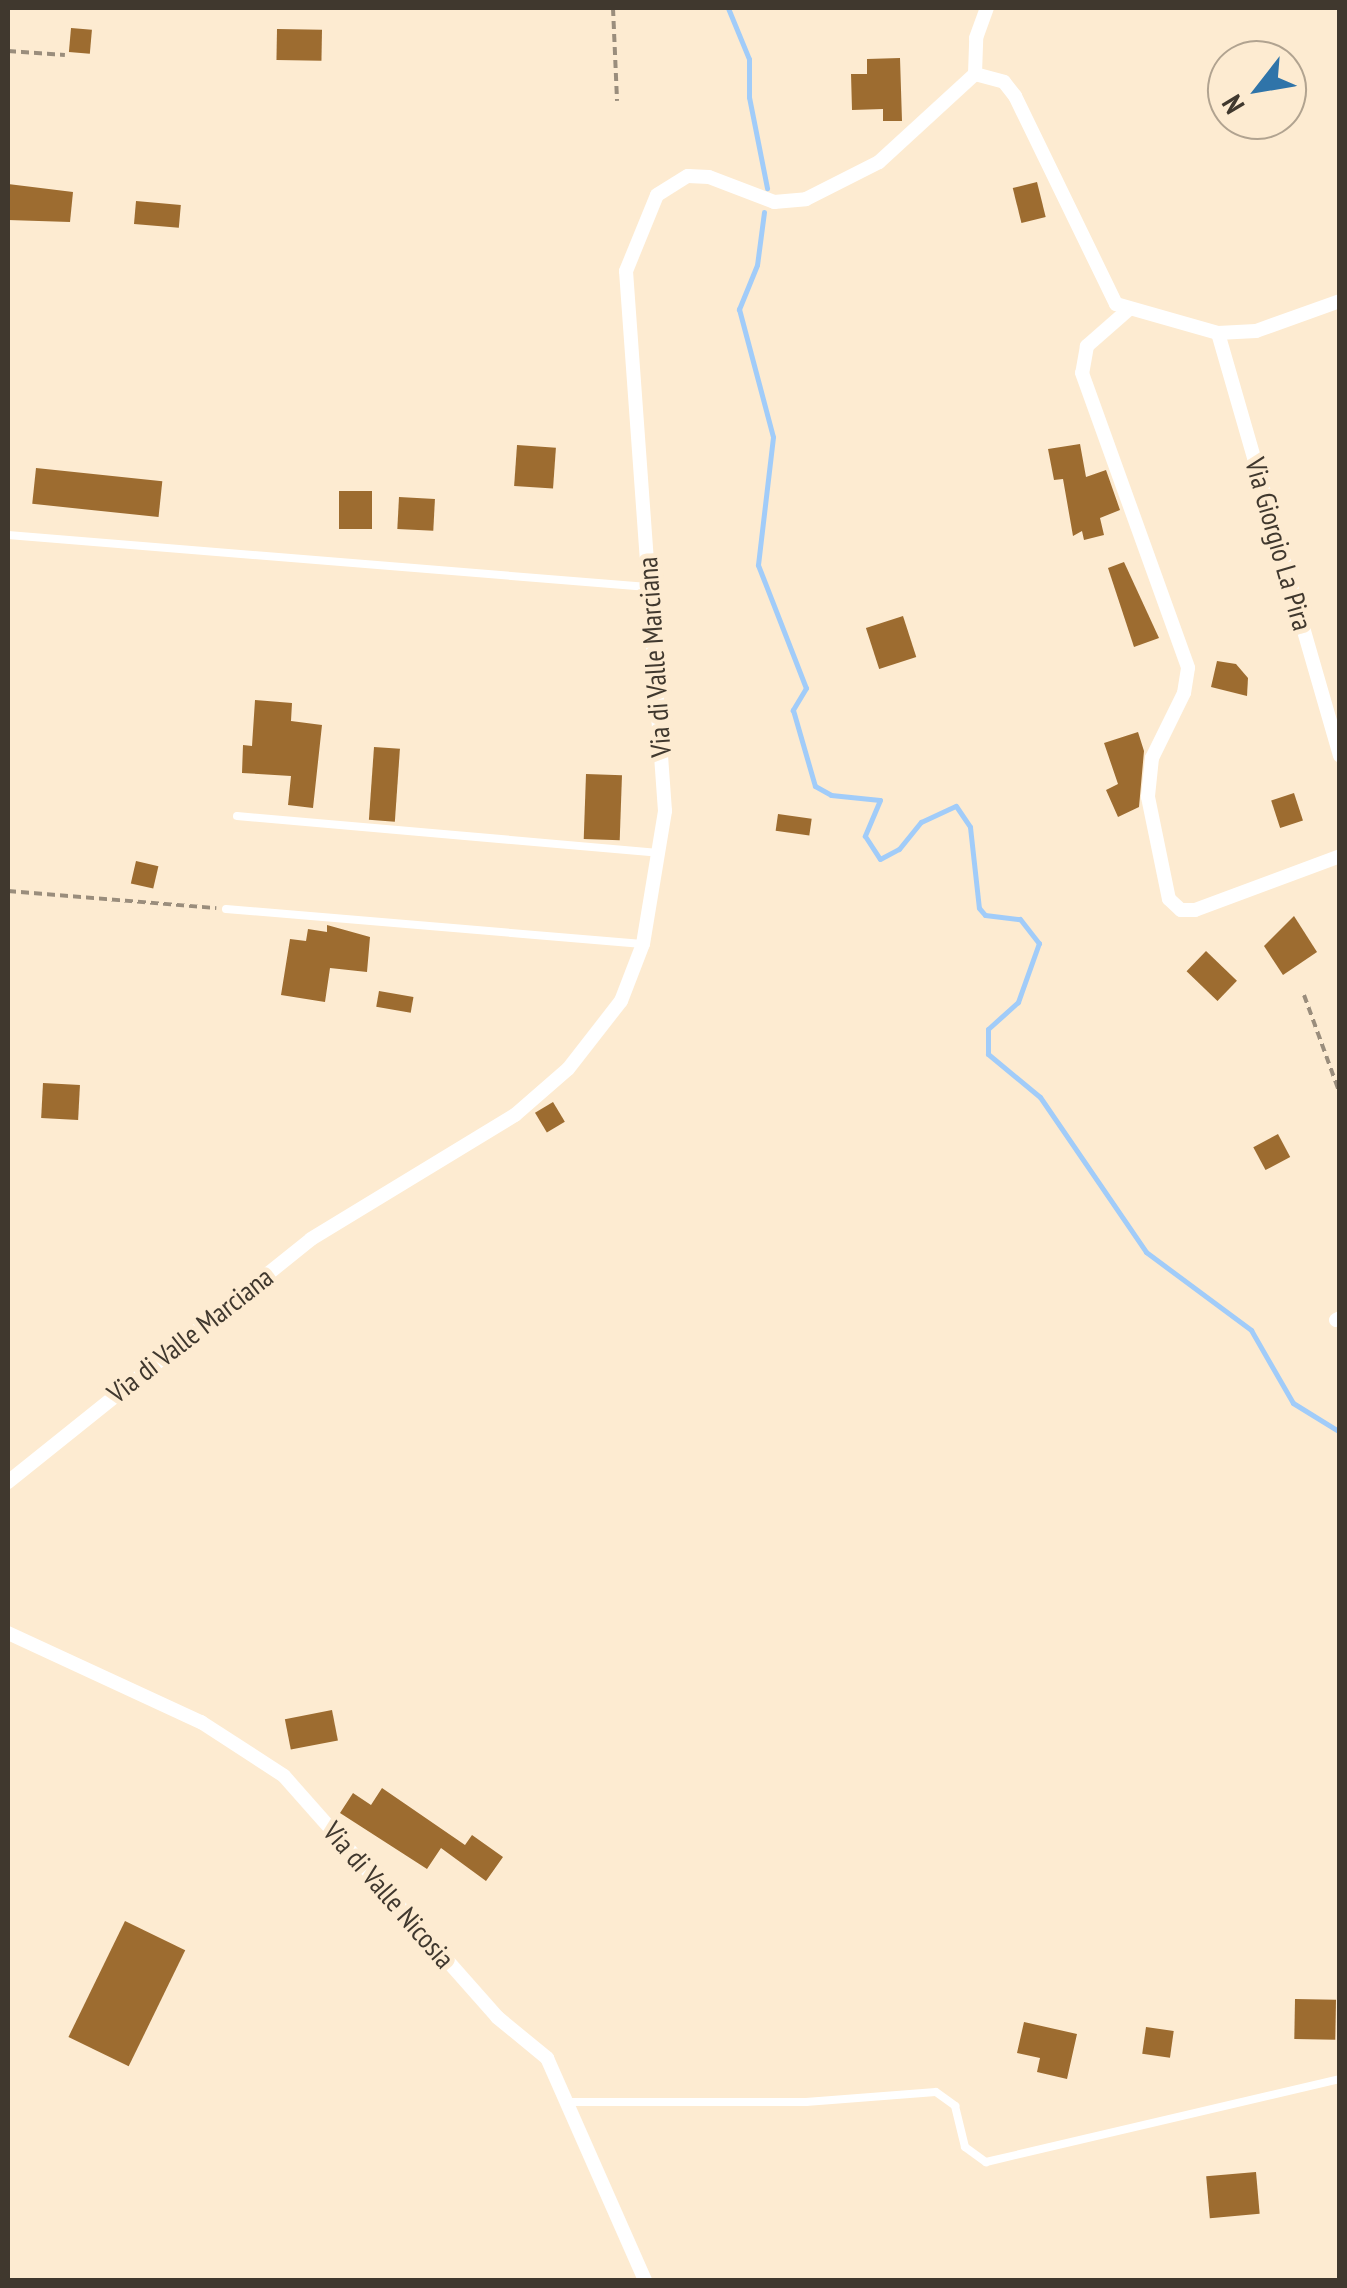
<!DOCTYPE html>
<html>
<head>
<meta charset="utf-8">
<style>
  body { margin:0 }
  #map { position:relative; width:1347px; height:2288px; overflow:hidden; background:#fdebd1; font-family:"PT Sans Narrow",sans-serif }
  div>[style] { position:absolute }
  .stream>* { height:5px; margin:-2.5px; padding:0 2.5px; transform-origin:2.5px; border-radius:2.5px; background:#a1ccf9 }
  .building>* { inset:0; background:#9d6c30; transform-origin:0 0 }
  .path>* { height:4px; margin-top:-2px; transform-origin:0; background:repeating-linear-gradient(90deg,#9a8d7c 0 8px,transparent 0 13px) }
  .lane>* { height:8px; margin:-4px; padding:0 4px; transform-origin:4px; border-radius:4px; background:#fff }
  .street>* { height:14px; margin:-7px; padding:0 7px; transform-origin:7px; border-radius:7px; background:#fff }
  span { translate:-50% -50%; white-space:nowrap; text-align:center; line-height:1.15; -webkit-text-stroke:10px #fdebd1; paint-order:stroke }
  .street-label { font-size:28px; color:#40382e }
  .frame { position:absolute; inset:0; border:10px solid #40382e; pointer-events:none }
  .north { position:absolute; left:1207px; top:40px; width:100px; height:100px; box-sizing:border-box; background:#fdebd1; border:2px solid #b1a390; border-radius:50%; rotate:239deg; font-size:28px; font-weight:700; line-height:40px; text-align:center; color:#40382e }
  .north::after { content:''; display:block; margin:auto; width:35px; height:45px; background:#2f74a9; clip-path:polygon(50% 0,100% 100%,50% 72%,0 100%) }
</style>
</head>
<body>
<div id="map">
  <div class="stream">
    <div style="left:728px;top:8px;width:55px;rotate:67.6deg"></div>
    <div style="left:749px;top:59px;width:38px;rotate:90deg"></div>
    <div style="left:749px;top:97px;width:93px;rotate:78.8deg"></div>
    <div style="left:764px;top:212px;width:53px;rotate:97.5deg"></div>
    <div style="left:757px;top:265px;width:48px;rotate:112.2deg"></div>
    <div style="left:739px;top:309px;width:132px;rotate:75.1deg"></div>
    <div style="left:773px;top:437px;width:129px;rotate:96.7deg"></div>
    <div style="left:758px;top:565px;width:132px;rotate:68.7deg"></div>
    <div style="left:806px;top:688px;width:26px;rotate:121deg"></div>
    <div style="left:793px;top:710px;width:79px;rotate:73.9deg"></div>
    <div style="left:815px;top:786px;width:18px;rotate:29deg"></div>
    <div style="left:831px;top:795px;width:49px;rotate:5.8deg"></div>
    <div style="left:880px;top:800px;width:39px;rotate:113deg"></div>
    <div style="left:865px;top:836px;width:27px;rotate:57deg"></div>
    <div style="left:880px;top:859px;width:21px;rotate:-28deg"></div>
    <div style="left:899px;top:849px;width:35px;rotate:-51deg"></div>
    <div style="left:921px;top:822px;width:38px;rotate:-25deg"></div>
    <div style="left:956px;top:806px;width:25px;rotate:56deg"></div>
    <div style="left:970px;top:827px;width:81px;rotate:83.7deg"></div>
    <div style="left:979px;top:908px;width:9px;rotate:49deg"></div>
    <div style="left:985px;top:915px;width:35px;rotate:7deg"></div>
    <div style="left:1020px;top:919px;width:31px;rotate:52deg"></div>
    <div style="left:1039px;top:943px;width:63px;rotate:109.6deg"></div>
    <div style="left:1018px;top:1002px;width:40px;rotate:138deg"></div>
    <div style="left:988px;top:1029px;width:25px;rotate:90deg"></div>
    <div style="left:988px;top:1054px;width:67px;rotate:39.6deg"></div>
    <div style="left:1040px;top:1097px;width:188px;rotate:55.6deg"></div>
    <div style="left:1146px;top:1252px;width:131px;rotate:36.6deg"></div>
    <div style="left:1251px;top:1330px;width:84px;rotate:60.1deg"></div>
    <div style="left:1293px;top:1403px;width:55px;rotate:31.7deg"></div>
  </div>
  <div class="building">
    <div style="left:71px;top:28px;width:21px;height:24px;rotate:5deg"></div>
    <div style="left:277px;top:29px;width:45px;height:31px;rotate:1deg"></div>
    <div style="clip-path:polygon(900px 58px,902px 121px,883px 121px,883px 109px,852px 110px,851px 74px,867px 74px,867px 59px)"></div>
    <div style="left:1037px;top:182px;width:36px;height:25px;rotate:76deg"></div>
    <div style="clip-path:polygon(8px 184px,73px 192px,70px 222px,8px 220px)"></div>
    <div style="left:136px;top:201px;width:45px;height:23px;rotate:5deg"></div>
    <div style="clip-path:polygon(1080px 444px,1086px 477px,1106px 470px,1120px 510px,1100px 518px,1104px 535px,1084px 540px,1082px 531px,1073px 536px,1063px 479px,1054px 480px,1048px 449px)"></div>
    <div style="left:517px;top:445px;width:39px;height:41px;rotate:4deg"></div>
    <div style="left:36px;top:468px;width:127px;height:36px;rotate:6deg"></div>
    <div style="left:339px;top:491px;width:33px;height:38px"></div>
    <div style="left:399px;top:497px;width:36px;height:32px;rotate:3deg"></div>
    <div style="clip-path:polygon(1124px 562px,1159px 638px,1134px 647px,1108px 568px)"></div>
    <div style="left:903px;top:616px;width:43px;height:39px;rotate:72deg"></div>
    <div style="clip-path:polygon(1217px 661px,1236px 664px,1248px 678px,1247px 696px,1211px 687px)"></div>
    <div style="clip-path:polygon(255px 700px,292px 703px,291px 721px,322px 725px,313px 808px,288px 805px,291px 776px,242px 773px,243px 745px,252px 746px)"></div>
    <div style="clip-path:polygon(1138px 732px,1144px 751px,1139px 807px,1118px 817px,1106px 790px,1118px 784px,1104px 743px)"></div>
    <div style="left:374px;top:747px;width:26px;height:73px;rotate:4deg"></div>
    <div style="left:586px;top:774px;width:36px;height:65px;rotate:2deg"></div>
    <div style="left:1294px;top:793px;width:29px;height:24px;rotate:72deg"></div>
    <div style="left:778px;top:814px;width:34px;height:17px;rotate:8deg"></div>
    <div style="left:136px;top:861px;width:23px;height:23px;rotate:13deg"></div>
    <div style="clip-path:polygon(1294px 916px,1317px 952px,1283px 975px,1264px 946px)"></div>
    <div style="clip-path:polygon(327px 925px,370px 937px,367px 972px,330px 968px,325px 1002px,281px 995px,290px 939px,306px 941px,308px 929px,327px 932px)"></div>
    <div style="left:1206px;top:951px;width:43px;height:28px;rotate:44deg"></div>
    <div style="left:379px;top:991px;width:35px;height:16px;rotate:10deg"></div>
    <div style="left:43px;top:1083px;width:37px;height:35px;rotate:3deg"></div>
    <div style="left:553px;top:1102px;width:23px;height:21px;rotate:59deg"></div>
    <div style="left:1278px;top:1134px;width:26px;height:28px;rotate:62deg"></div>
    <div style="left:332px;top:1710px;width:31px;height:48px;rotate:79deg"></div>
    <div style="clip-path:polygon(382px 1788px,465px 1845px,472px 1835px,503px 1857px,486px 1881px,441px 1848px,427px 1869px,340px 1813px,353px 1793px,371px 1805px)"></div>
    <div style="left:125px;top:1921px;width:67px;height:129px;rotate:26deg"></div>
    <div style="left:1295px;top:1999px;width:41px;height:40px;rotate:1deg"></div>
    <div style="clip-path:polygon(1024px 2022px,1077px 2034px,1067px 2079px,1037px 2072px,1040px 2058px,1017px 2053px)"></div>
    <div style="left:1146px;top:2027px;width:28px;height:27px;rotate:8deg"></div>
    <div style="left:1256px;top:2172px;width:42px;height:50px;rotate:85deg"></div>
  </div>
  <div class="path">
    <div style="left:613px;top:8px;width:93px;rotate:87.5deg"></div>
    <div style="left:8px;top:51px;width:57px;rotate:4deg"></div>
    <div style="left:8px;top:891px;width:209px;rotate:4.7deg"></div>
    <div style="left:1304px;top:995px;width:105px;rotate:70deg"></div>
  </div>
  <div class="lane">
    <div style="left:8px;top:535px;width:642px;rotate:4.65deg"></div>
    <div style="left:237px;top:816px;width:423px;rotate:5deg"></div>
    <div style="left:226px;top:909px;width:418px;rotate:4.8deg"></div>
    <div style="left:567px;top:2102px;width:239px"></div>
    <div style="left:806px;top:2102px;width:130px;rotate:-4.4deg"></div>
    <div style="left:936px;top:2092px;width:24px;rotate:36deg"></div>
    <div style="left:955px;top:2106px;width:42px;rotate:76.3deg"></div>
    <div style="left:965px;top:2147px;width:26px;rotate:36deg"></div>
    <div style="left:986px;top:2162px;width:364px;rotate:-13.2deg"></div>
  </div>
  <div class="street">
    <div style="left:975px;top:74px;width:36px;rotate:-88deg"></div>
    <div style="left:976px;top:38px;width:32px;rotate:-70deg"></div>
    <div style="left:1128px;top:310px;width:55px;rotate:138.7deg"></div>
    <div style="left:1087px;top:346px;width:27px;rotate:100deg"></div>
    <div style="left:1082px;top:373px;width:313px;rotate:70.2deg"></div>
    <div style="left:1188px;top:668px;width:25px;rotate:99deg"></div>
    <div style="left:1184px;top:693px;width:72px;rotate:116.2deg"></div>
    <div style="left:1152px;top:758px;width:39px;rotate:96deg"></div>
    <div style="left:1148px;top:797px;width:104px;rotate:78.4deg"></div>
    <div style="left:1169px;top:899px;width:16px;rotate:43deg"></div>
    <div style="left:1181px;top:910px;width:14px"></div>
    <div style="left:1195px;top:910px;width:155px;rotate:-20.4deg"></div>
    <div style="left:1218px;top:333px;width:440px;rotate:73.9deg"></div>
    <div style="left:1336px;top:1320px;width:4px;rotate:-27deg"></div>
    <div style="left:8px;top:1482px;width:388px;rotate:-38.7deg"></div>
    <div style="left:311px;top:1239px;width:239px;rotate:-31.3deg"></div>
    <div style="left:515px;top:1115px;width:70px;rotate:-41deg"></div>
    <div style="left:568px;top:1069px;width:86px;rotate:-52.1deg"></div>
    <div style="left:621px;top:1001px;width:61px;rotate:-68.9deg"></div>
    <div style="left:643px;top:944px;width:135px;rotate:-80.6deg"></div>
    <div style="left:665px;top:811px;width:541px;rotate:-94.13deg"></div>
    <div style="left:626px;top:271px;width:82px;rotate:-67.8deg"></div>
    <div style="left:657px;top:195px;width:36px;rotate:-32deg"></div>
    <div style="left:688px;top:176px;width:21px;rotate:3deg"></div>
    <div style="left:709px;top:177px;width:70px;rotate:21deg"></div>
    <div style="left:774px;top:202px;width:32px;rotate:-5deg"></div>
    <div style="left:806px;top:199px;width:82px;rotate:-26.9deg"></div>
    <div style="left:879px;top:162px;width:130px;rotate:-42.5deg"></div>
    <div style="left:975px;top:74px;width:30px;rotate:15deg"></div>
    <div style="left:1004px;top:82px;width:18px;rotate:52deg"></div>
    <div style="left:1015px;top:96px;width:231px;rotate:64.1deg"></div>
    <div style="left:1116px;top:304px;width:106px;rotate:15.9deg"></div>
    <div style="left:1218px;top:333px;width:38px;rotate:-3deg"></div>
    <div style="left:1256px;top:331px;width:89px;rotate:-19.7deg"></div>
    <div style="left:8px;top:1633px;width:213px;rotate:24.8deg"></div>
    <div style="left:201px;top:1722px;width:99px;rotate:33deg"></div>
    <div style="left:284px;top:1776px;width:322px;rotate:48.5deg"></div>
    <div style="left:497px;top:2017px;width:65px;rotate:39.4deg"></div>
    <div style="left:547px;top:2058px;width:243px;rotate:66.2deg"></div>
  </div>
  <div class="street-label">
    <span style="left:1279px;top:544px;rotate:74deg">Via Giorgio La Pira</span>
    <span style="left:654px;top:657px;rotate:-94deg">Via di Valle Marciana</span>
    <span style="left:190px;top:1335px;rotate:-38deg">Via di Valle Marciana</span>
    <span style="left:389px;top:1895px;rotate:49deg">Via di Valle Nicosia</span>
  </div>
  <div class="frame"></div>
  <div class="north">N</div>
</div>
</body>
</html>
